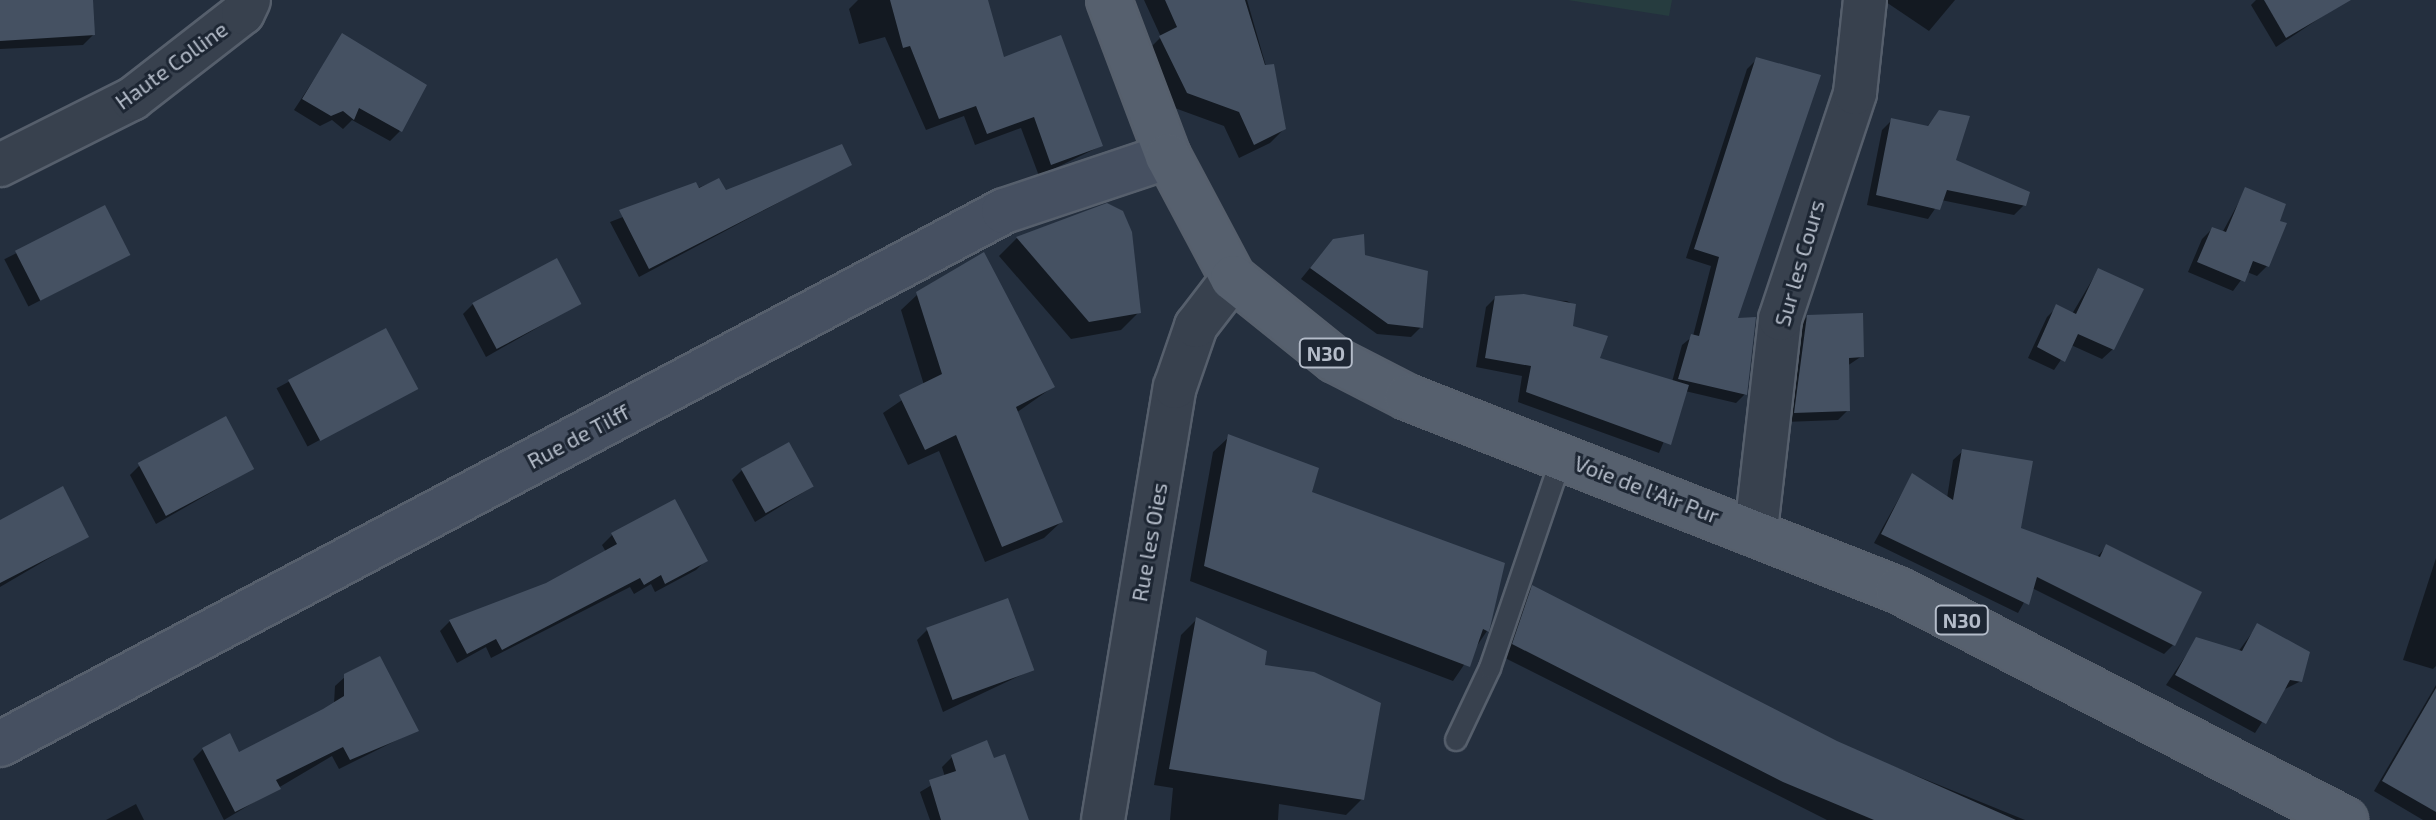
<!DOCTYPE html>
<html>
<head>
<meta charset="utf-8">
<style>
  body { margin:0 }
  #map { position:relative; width:2436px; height:820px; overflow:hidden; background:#242f3e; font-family:"Exo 2",sans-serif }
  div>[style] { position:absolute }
  .green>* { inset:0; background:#263c3f }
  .shadow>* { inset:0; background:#0007; transform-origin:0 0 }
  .building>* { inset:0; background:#455162; transform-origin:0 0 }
  .roads { filter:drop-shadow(2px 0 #565f6c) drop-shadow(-2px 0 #565f6c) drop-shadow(0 2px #565f6c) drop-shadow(0 -2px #565f6c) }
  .service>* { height:20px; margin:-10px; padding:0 10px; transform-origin:10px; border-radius:10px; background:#38414e }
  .minor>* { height:42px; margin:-21px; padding:0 21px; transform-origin:21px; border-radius:21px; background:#38414e }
  .secondary>* { height:44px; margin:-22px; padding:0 22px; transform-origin:22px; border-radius:22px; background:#465061 }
  .primary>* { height:44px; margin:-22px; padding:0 22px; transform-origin:22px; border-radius:22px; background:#56606e }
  span { translate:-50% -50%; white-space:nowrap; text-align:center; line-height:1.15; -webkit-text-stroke:6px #1d2633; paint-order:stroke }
  .shield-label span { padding:2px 6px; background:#1d2633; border:2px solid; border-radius:6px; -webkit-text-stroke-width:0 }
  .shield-label { font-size:20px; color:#b4bcc9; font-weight:700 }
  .street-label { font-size:22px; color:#b4bcc9 }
</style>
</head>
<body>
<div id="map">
  <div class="green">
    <div style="clip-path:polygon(1568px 0,1672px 0,1669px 16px)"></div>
  </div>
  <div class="shadow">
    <div style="clip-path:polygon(0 0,91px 0,93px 35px,83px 45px,0 49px)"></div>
    <div style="clip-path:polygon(858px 0,987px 0,1002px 59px,1101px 146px,1039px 176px,1021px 128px,975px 145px,964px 116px,926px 130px,885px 37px,859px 44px,849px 9px)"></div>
    <div style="clip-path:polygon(1144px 0,1247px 0,1284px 129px,1270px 143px,1239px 158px,1224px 126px,1172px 107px,1146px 52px,1161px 37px)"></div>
    <div style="clip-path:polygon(1883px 0,1955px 0,1929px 31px)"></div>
    <div style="clip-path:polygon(2256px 0,2347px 0,2276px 47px,2251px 5px)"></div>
    <div style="clip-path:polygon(343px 35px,400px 131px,390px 141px,352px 120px,343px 129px,332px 120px,320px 126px,294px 110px)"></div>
    <div style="clip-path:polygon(1757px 59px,1735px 320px,1745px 394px,1736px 403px,1685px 391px,1659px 453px,1518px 402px,1522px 376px,1476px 367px,1486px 307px,1495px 298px,1567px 301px,1574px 305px,1571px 328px,1598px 360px,1672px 382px,1682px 345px,1693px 336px,1711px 266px,1686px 258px,1747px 69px)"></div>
    <div style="clip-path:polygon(1939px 112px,1954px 161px,2024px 205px,2014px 215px,1941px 200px,1928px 219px,1867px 205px,1882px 130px,1892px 120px,1926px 128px)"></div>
    <div style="clip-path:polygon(849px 165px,639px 277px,610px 222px,718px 180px,725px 193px)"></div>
    <div style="clip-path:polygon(2246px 189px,2267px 266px,2257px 276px,2247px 272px,2233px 291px,2188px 272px,2202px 239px,2212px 229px,2222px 233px)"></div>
    <div style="clip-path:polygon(1107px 205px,1138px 313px,1121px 330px,1071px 339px,999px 256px,1017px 238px)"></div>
    <div style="left:105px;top:208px;width:53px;height:113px;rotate:63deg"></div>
    <div style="clip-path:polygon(1323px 252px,1363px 257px,1421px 327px,1411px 337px,1377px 334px,1301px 279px)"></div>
    <div style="clip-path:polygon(2098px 270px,2113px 349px,2102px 359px,2071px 345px,2054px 370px,2028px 358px,2047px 317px,2057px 307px,2072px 314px)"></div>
    <div style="clip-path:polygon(918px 294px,1053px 387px,1016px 413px,1061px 522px,1044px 538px,985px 562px,939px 451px,908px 465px,883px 413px,924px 385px,901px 310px)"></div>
    <div style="clip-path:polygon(473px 304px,579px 304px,486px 357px,463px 314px)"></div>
    <div style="clip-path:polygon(1807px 317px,1862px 356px,1847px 366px,1848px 410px,1838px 420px,1784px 422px,1797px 327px)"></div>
    <div style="left:386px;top:330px;width:66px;height:124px;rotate:62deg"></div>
    <div style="clip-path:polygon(1229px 437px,1309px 494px,1503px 564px,1487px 631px,1453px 681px,1190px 581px,1213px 452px)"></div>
    <div style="clip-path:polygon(1963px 451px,2019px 529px,2096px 558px,2106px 547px,2173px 645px,2164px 654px,2032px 588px,2018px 613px,1874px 543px,1912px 475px,1947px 498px,1953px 460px)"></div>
    <div style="clip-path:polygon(140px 465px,252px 469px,156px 524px,130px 475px)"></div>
    <div style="clip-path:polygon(742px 470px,812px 487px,755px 522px,732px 480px)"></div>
    <div style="clip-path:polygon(674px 502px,706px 560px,696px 570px,655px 592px,651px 584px,634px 594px,630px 587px,491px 658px,486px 647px,457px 663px,440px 631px,450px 621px,547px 585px,606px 552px,602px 545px,612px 535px)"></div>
    <div style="clip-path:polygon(0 522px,87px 536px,0 587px)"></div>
    <div style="clip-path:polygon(2436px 558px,2436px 666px,2433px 669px,2403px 660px)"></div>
    <div style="clip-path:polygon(1532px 587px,1836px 743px,2025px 820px,1827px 820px,1501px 656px,1521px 599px)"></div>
    <div style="clip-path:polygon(1196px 620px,1263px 666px,1362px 799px,1346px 815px,1279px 804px,1278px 820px,1170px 820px,1173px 788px,1154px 785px,1181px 635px)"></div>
    <div style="clip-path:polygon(2257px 626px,2301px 681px,2283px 690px,2255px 733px,2166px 685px,2197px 639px,2238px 652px)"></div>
    <div style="clip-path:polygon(927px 630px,1032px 670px,943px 712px,917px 640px)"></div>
    <div style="clip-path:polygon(346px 676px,417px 730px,339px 769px,332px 756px,224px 820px,193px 759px,203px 749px,239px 754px,334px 704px,335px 686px)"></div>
    <div style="clip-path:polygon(2436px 685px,2436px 820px,2423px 820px,2374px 791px)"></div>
    <div style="clip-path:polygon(952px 757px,992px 760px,1027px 820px,930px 820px,920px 792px,945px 777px,942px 767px)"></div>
    <div style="clip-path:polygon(136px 804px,144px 820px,106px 820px)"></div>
  </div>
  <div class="building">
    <div style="clip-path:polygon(0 0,93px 0,95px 35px,0 41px)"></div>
    <div style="clip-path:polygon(890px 0,988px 0,1004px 57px,1061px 35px,1103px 146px,1051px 165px,1034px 117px,987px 134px,976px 106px,939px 119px,910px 46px,903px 48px)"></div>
    <div style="clip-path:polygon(1165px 0,1245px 0,1265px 65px,1274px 64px,1286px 129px,1254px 145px,1239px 112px,1187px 93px,1159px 36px,1177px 27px)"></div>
    <div style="clip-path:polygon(2264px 0,2351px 0,2286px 38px)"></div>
    <div style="clip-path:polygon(342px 33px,427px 85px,402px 132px,359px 108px,354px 120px,343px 111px,331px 116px,302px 99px)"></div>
    <div style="clip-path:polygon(1756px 57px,1821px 75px,1738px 318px,1756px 317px,1747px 395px,1678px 379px,1691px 334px,1699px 336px,1719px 257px,1694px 249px)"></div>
    <div style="clip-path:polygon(1939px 110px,1970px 116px,1956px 160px,2030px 192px,2026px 206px,1947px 190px,1940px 210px,1876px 195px,1891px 118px,1928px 126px)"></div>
    <div style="clip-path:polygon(842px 144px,852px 165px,649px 269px,619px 210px,696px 182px,699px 188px,719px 178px,726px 190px)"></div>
    <div style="clip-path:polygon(2245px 187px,2286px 204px,2280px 221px,2287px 223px,2269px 267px,2253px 261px,2245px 282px,2197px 262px,2212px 227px,2226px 232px)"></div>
    <div style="clip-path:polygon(1107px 203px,1123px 211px,1132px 232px,1141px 313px,1089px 322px,1016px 237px)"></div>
    <div style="left:105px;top:205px;width:56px;height:101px;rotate:63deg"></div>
    <div style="clip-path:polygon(1364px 234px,1365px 255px,1428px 271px,1423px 328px,1388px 324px,1310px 268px,1333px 239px)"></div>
    <div style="clip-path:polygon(984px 252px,1055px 387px,1016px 407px,1063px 522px,1002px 547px,956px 435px,925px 450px,899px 395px,942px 374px,916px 292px)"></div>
    <div style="left:557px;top:258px;width:52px;height:96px;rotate:62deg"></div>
    <div style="clip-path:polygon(2098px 268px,2144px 289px,2114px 350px,2078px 334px,2065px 362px,2037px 347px,2056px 304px,2076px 314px)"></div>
    <div style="clip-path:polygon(1524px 294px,1576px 304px,1573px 326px,1608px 336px,1600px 358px,1689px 385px,1671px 445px,1526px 392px,1531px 366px,1485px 358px,1495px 296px)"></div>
    <div style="clip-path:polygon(1863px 313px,1864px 357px,1849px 358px,1850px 411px,1794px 413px,1807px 315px)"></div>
    <div style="left:386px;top:328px;width:69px;height:111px;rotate:62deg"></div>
    <div style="left:226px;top:416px;width:60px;height:100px;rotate:62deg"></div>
    <div style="clip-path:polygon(1228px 434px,1319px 468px,1312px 492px,1505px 563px,1489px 632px,1483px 629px,1470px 667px,1204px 566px)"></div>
    <div style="left:789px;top:442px;width:51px;height:55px;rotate:61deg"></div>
    <div style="clip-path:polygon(1962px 449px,2033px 461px,2021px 528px,2100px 557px,2106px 544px,2202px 592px,2175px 646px,2037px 577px,2029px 605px,1881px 534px,1912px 473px,1953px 500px)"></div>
    <div style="clip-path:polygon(63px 486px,89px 537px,0 583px,0 520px)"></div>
    <div style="clip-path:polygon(675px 499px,708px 561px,665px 584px,661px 575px,644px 585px,640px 578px,502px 650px,496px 639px,467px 654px,449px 620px,546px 583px,617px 544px,611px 533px)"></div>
    <div style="clip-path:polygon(1532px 585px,1837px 741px,2016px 820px,1874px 820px,1783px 782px,1512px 644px)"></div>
    <div style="left:1008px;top:598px;width:77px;height:87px;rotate:70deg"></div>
    <div style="clip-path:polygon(1196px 617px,1267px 651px,1265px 665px,1314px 672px,1381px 703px,1364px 800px,1169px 769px)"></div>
    <div style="clip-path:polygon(2257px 623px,2310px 652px,2302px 682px,2290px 680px,2266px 724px,2175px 675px,2196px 637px,2242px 651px)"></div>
    <div style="clip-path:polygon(380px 656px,419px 731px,350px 760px,343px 747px,276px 780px,281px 789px,235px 812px,202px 748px,230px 733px,239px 752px,323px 709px,344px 696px,344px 674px)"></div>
    <div style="clip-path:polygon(2436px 688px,2436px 812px,2382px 781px)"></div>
    <div style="clip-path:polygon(987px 740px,994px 758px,1005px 754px,1029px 820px,941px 820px,929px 780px,956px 771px,951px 755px)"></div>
  </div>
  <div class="roads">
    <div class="service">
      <div style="left:1456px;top:740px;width:80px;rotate:-64.7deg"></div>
      <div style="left:1490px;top:668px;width:223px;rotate:-71.2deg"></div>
    </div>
    <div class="minor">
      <div style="left:0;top:165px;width:148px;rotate:-26.6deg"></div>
      <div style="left:132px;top:99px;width:140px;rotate:-37.8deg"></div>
      <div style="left:243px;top:13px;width:14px;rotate:-65deg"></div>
      <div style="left:1756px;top:530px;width:212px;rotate:-83.5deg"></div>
      <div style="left:1780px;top:319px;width:238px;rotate:-71.6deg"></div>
      <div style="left:1855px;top:93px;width:94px;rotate:-83.9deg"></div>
      <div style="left:1103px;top:820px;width:439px;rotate:-80.6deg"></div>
      <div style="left:1175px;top:387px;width:65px;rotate:-71deg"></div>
      <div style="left:1196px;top:326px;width:61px;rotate:-52.4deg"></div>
    </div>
    <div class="secondary">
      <div style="left:0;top:744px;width:1137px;rotate:-27.96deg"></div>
      <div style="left:1004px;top:211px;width:173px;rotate:-18.5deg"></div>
    </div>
    <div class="primary">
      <div style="left:1109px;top:0;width:167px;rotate:69.3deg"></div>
      <div style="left:1168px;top:156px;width:138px;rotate:62deg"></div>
      <div style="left:1233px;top:278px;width:131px;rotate:38.8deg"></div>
      <div style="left:1335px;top:360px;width:81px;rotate:27.2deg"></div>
      <div style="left:1407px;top:397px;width:528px;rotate:21.46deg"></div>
      <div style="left:1898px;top:590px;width:503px;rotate:27.23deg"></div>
    </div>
  </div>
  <div class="shield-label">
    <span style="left:1326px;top:353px">N30</span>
    <span style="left:1962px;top:620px">N30</span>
  </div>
  <div class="street-label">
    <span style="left:171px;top:65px;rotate:-36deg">Haute Colline</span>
    <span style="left:1799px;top:263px;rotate:-74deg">Sur les Cours</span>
    <span style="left:578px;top:436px;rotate:-28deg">Rue de Tilff</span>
    <span style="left:1647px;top:489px;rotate:21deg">Voie de l'Air Pur</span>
    <span style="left:1149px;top:542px;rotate:-80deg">Rue les Oies</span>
  </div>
</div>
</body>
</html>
